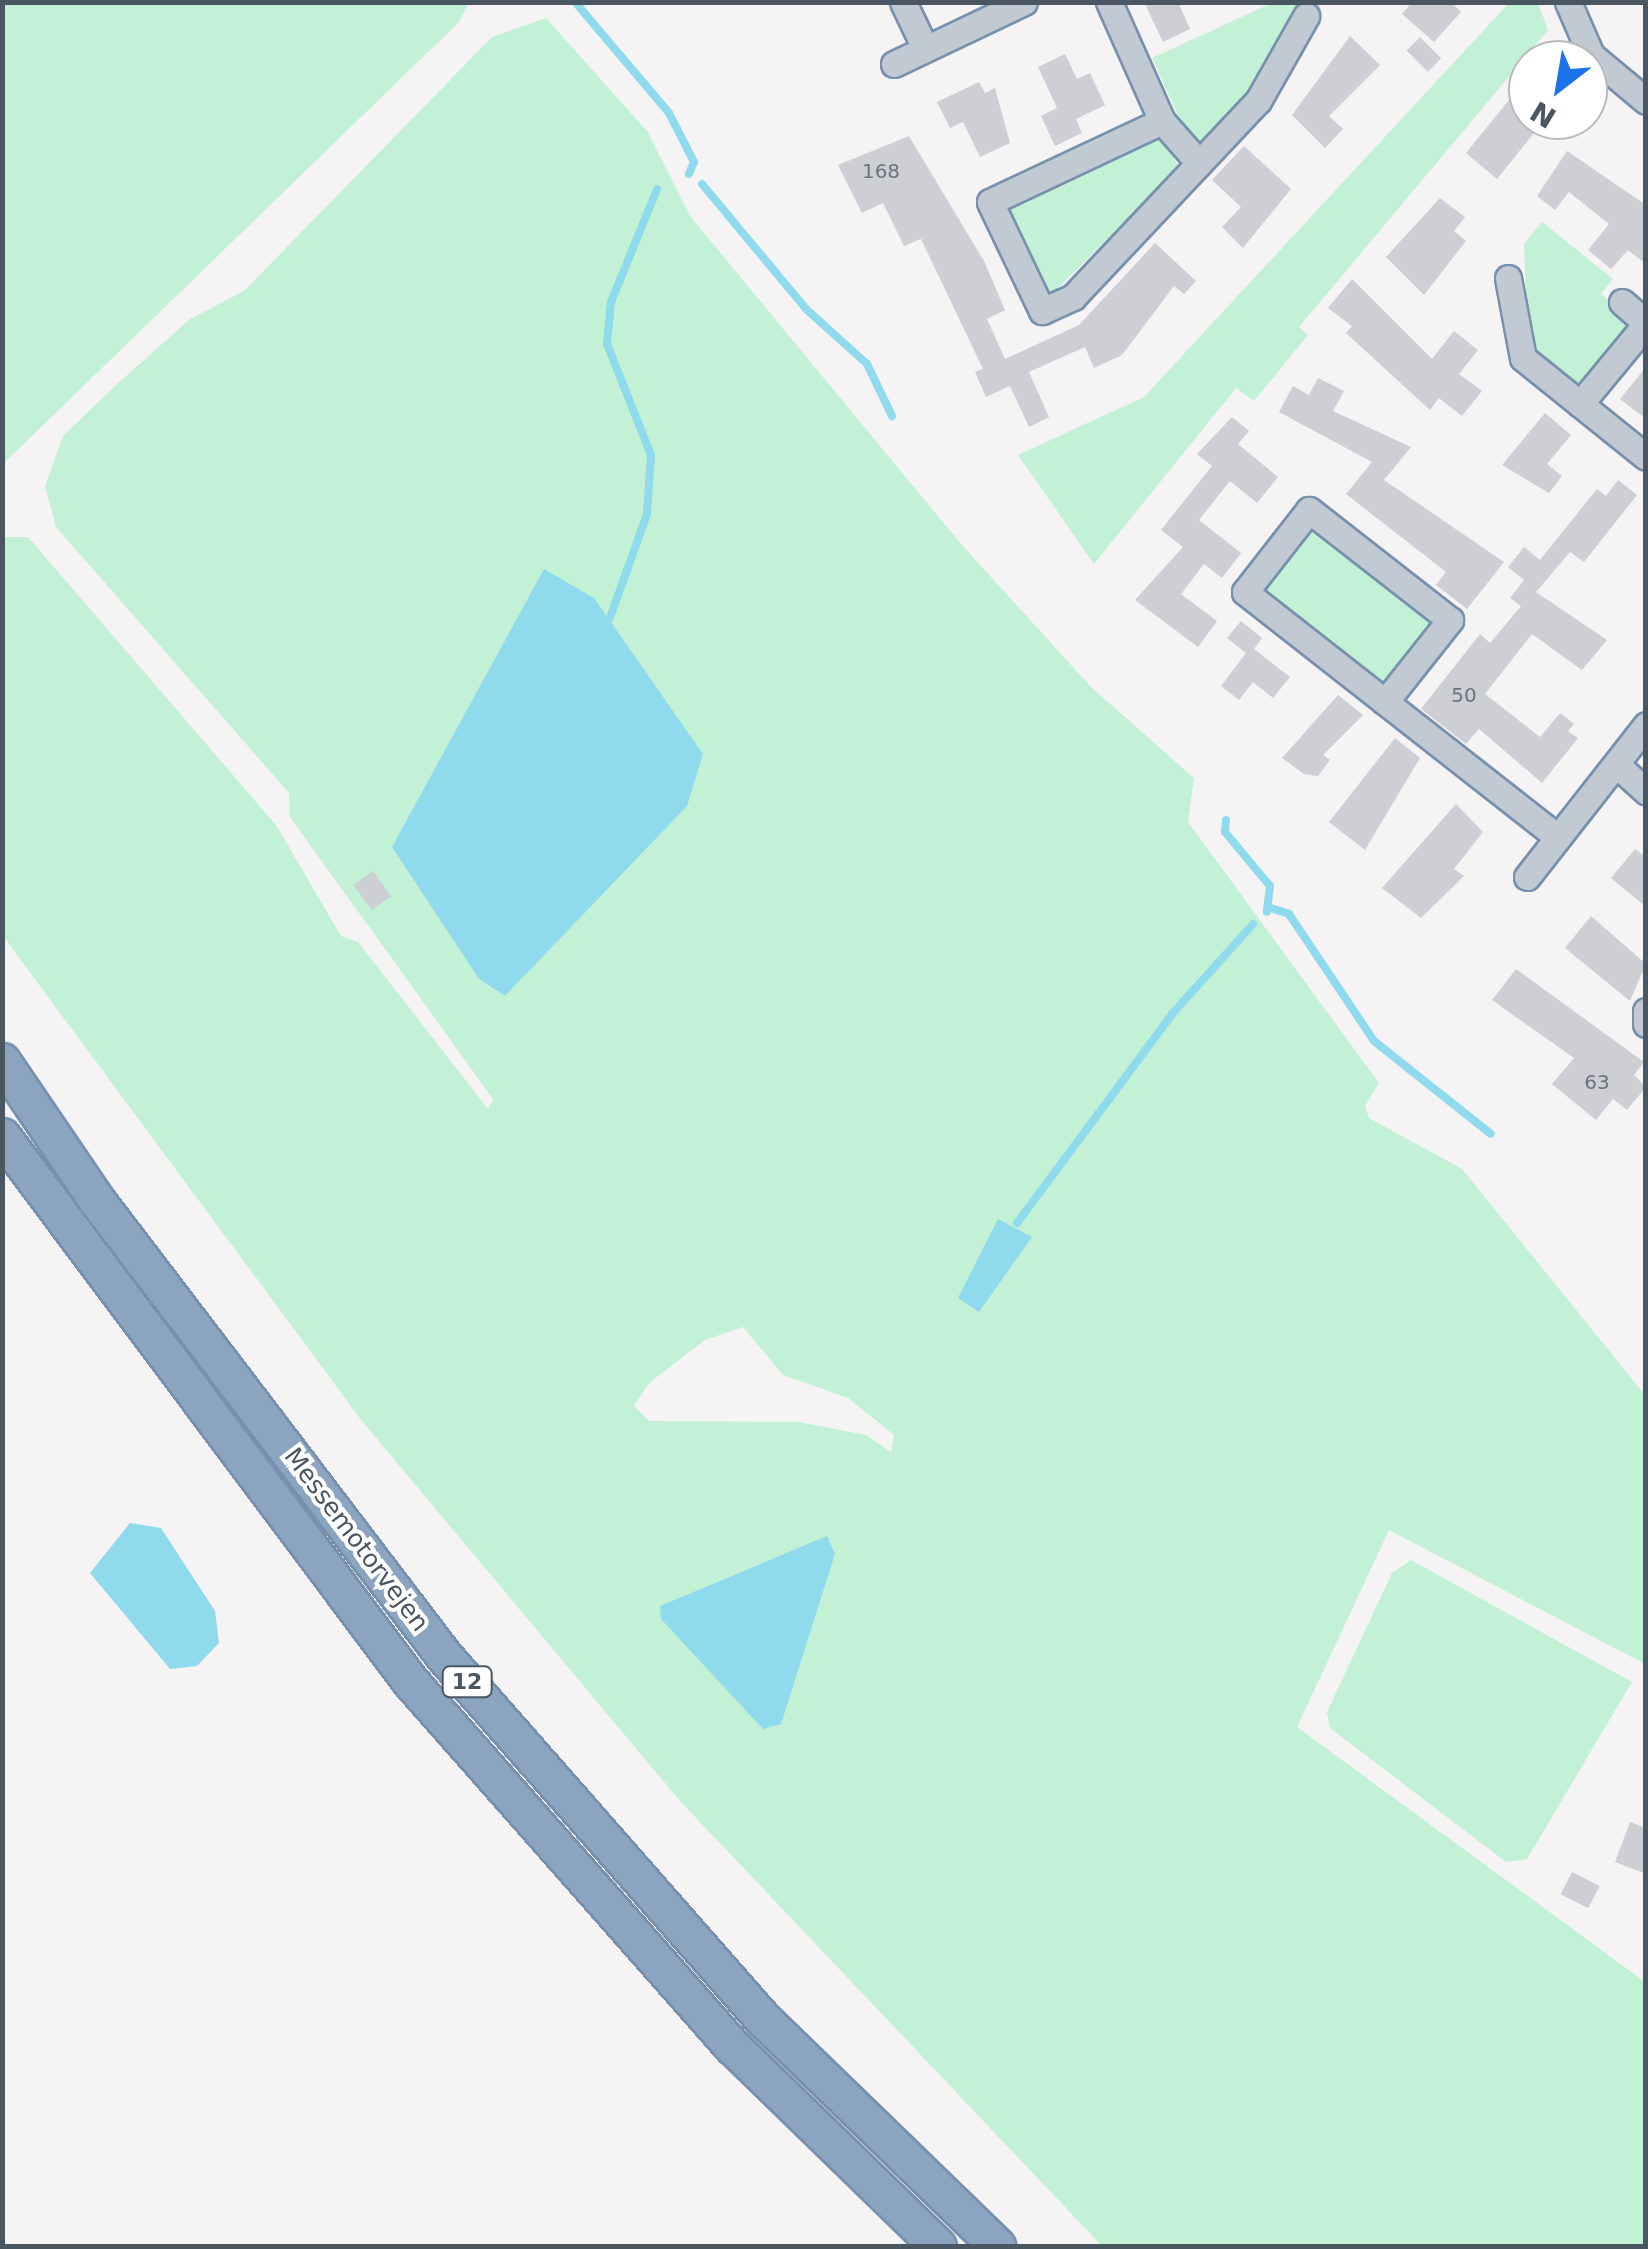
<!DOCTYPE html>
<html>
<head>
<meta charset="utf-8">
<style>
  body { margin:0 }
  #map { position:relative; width:1648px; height:2249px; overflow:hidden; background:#f5f3f3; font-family:"DejaVu Sans",sans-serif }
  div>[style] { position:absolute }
  .green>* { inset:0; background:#c3f1d5; transform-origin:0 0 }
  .water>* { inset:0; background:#90daee }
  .stream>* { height:8px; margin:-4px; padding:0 4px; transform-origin:4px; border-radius:4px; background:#90daee }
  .building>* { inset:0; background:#cdcfd5; transform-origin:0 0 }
  .roads { filter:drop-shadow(2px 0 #7690ad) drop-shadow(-2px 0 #7690ad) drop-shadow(0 2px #7690ad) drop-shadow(0 -2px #7690ad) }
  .minor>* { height:25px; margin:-12.5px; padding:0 12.5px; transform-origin:12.5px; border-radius:12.5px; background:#c1cad2 }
  .highway>* { height:35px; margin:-17.5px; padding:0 17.5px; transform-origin:17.5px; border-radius:17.5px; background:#8ba5c1 }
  span { translate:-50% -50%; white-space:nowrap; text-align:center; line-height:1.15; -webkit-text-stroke:8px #fff; paint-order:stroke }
  .number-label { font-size:20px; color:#6b747e }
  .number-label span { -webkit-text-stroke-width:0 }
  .shield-label span { padding:2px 8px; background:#fff; border:2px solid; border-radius:8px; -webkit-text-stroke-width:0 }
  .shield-label { font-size:22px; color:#4a5661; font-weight:700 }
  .street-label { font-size:25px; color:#4a5661 }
  .frame { position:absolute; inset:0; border:5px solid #4a5661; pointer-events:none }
  .north { position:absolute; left:1508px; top:40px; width:100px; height:100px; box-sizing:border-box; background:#fff; border:2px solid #b7bbc0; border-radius:50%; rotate:211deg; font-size:28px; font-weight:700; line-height:40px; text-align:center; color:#4a5661 }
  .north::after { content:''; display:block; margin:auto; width:35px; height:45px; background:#1a73e8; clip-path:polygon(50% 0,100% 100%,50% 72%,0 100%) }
</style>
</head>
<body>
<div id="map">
  <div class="green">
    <div style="clip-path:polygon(2px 3px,3px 2px,469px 3px,458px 23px,3px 464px)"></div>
    <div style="clip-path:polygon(1272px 3px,1302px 3px,1250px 94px,1193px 148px,1152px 58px)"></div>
    <div style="clip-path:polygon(1509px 3px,1538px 3px,1548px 30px,1299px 327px,1308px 335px,1254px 401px,1236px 388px,1094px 564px,1018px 455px,1144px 397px)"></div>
    <div style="clip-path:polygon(evenodd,546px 18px,647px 131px,690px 216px,961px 544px,1092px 688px,1194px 778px,1188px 822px,1379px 1083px,1365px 1106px,1369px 1118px,1462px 1169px,1645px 1395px,1645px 1664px,1389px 1530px,1297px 1727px,1645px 1982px,1645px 2246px,1102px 2246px,680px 1801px,362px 1421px,3px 936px,2px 537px,28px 537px,276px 825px,341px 936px,358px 942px,488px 1109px,493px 1099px,290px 817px,289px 793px,56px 527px,45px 486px,63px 436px,115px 386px,190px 319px,244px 291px,492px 37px,546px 18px,743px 1327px,783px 1375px,848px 1398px,894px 1435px,891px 1452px,866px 1435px,799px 1422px,649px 1421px,634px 1406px,649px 1383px,705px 1340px,743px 1327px)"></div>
    <div style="clip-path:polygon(1160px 129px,1179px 168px,1047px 299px,1002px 206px)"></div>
    <div style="clip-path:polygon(1542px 222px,1613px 279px,1601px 294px,1637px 323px,1581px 393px,1528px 351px,1524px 244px)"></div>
    <div style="left:1314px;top:523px;width:160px;height:88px;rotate:38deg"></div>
    <div style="clip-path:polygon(1411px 1560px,1632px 1682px,1527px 1859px,1506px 1862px,1330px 1728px,1327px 1712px,1392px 1573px)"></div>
  </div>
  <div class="water">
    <div style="clip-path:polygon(544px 569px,594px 598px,703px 754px,687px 806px,505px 996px,479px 979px,392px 847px)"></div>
    <div style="clip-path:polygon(998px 1219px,1032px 1237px,979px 1312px,958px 1298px)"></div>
    <div style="clip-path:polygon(130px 1523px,161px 1528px,215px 1611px,219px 1643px,197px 1666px,170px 1669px,90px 1573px)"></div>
    <div style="clip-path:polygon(827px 1536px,835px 1554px,781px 1724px,763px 1729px,661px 1619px,660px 1606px)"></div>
  </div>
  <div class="stream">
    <div style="left:575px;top:2px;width:145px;rotate:49.7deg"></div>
    <div style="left:669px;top:113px;width:55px;rotate:63deg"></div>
    <div style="left:694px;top:162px;width:13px;rotate:113deg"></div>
    <div style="left:702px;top:184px;width:163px;rotate:50.2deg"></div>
    <div style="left:806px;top:309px;width:82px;rotate:42deg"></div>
    <div style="left:867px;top:364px;width:58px;rotate:64.3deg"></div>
    <div style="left:610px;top:618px;width:110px;rotate:-70.4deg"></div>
    <div style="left:647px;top:514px;width:59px;rotate:-86.1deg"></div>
    <div style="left:651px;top:455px;width:119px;rotate:-111.6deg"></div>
    <div style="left:607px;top:344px;width:42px;rotate:-84.6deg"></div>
    <div style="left:611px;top:302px;width:122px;rotate:-67.8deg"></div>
    <div style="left:1226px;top:820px;width:12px;rotate:95deg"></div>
    <div style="left:1225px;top:832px;width:70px;rotate:50.2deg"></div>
    <div style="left:1270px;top:886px;width:26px;rotate:97deg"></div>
    <div style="left:1271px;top:908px;width:19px;rotate:18deg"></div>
    <div style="left:1289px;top:914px;width:153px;rotate:56.2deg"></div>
    <div style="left:1374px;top:1041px;width:149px;rotate:38.5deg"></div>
    <div style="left:1017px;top:1223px;width:260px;rotate:-53.4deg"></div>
    <div style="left:1172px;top:1014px;width:121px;rotate:-48deg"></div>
  </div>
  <div class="building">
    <div style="clip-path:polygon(1144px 2px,1178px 2px,1190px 29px,1163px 42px)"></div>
    <div style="clip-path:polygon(1412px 2px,1451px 2px,1461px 12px,1434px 42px,1402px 14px)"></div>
    <div style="clip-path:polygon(1350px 36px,1380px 65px,1329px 116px,1343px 129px,1325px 148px,1292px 115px)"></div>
    <div style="left:1420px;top:37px;width:30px;height:19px;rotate:45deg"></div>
    <div style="clip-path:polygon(1065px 54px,1077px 79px,1090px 73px,1105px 105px,1076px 119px,1082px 133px,1055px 146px,1041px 116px,1057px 108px,1038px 67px)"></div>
    <div style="clip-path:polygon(979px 82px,985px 93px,995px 88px,1010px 143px,980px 157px,963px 122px,950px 128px,937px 102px)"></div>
    <div style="clip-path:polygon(1517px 90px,1539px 127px,1497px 179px,1466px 153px)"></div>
    <div style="clip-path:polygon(909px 136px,984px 261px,1005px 310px,987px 319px,1005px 359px,1079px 325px,1155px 243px,1196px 281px,1184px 294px,1174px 286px,1122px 355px,1094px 368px,1085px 347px,1029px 372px,1049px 417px,1029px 427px,1010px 386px,986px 397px,975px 372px,983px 369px,921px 239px,904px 246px,883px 203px,862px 213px,838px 165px)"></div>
    <div style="clip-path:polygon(1244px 146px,1291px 189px,1243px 248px,1222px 227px,1241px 207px,1212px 180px)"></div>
    <div style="clip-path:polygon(1567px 151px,1646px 205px,1646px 264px,1628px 250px,1611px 269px,1588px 250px,1609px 224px,1569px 192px,1555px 210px,1537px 196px)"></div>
    <div style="clip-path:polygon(1440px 198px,1465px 217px,1454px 231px,1466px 241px,1424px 295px,1386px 257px)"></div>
    <div style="clip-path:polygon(1352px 279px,1432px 359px,1454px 331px,1478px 350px,1459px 374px,1482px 391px,1462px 416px,1439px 398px,1430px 410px,1346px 333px,1352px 326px,1328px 308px)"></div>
    <div style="clip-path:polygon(1646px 367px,1646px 419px,1620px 399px)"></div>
    <div style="clip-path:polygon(1318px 378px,1344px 391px,1333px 411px,1411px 447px,1384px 480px,1504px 562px,1467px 609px,1436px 585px,1446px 572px,1346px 494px,1372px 462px,1279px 412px,1293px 386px,1309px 395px)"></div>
    <div style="clip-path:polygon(1545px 413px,1571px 435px,1547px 464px,1562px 476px,1549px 493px,1502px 465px)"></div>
    <div style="clip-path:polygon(1232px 417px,1249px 431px,1238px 444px,1278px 477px,1257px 503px,1230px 481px,1199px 520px,1241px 553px,1222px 578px,1204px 564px,1181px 594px,1217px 621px,1198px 647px,1135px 600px,1183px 547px,1161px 530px,1212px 466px,1197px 454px)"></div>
    <div style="clip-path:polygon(1618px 480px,1637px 495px,1584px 562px,1570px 552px,1536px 592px,1607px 640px,1582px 670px,1532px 634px,1485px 694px,1540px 737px,1560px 713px,1574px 724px,1568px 731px,1578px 738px,1542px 783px,1479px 729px,1466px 744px,1421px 709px,1480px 634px,1490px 643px,1521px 606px,1510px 598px,1524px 580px,1508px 567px,1524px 547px,1540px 560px,1597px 489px,1606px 496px)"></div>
    <div style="clip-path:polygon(1241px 621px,1262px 638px,1254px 649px,1290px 677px,1273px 698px,1253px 682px,1239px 700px,1221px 686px,1246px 653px,1227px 638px)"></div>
    <div style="clip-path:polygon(1338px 695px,1363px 715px,1323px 755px,1330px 760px,1318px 776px,1304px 774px,1282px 758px)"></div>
    <div style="clip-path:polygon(1395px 738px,1420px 758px,1365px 850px,1329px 822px)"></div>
    <div style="clip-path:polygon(1456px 804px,1483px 832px,1454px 869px,1464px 876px,1421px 918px,1382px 888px)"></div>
    <div style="clip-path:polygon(1635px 849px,1646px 857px,1646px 907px,1611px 878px)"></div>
    <div style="left:373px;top:871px;width:31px;height:24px;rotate:54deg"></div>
    <div style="clip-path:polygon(1591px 916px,1646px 964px,1630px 1001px,1565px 948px)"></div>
    <div style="clip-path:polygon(1516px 969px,1644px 1062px,1634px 1075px,1646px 1087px,1627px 1110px,1613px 1099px,1596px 1120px,1552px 1084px,1574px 1058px,1492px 1000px)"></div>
    <div style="clip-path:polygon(1630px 1822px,1646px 1828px,1646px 1874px,1615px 1862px)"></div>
    <div style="left:1572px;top:1872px;width:31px;height:25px;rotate:27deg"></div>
  </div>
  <div class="roads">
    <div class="minor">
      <div style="left:903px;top:2px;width:51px;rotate:64.4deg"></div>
      <div style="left:1109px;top:2px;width:130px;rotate:66deg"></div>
      <div style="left:1162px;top:121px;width:56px;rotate:48.6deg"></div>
      <div style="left:1568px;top:2px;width:58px;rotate:66.5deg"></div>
      <div style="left:1591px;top:55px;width:72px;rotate:39.9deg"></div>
      <div style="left:894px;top:64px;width:144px;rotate:-25.5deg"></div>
      <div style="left:1162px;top:121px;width:190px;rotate:154.8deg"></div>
      <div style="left:990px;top:202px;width:121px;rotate:64.5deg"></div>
      <div style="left:1042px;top:311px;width:34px;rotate:-24deg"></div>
      <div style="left:1073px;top:297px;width:270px;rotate:-46.7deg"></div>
      <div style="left:1258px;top:101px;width:98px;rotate:-60.5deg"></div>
      <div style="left:1508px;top:278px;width:81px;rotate:79.4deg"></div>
      <div style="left:1523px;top:358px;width:158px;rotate:38.8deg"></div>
      <div style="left:1622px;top:302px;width:32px;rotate:41deg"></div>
      <div style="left:1580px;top:404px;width:104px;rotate:-50.5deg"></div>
      <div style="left:1385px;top:702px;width:105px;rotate:-51.6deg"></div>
      <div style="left:1450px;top:620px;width:179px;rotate:-142deg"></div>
      <div style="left:1309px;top:510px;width:104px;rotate:128deg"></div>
      <div style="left:1245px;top:592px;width:397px;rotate:38.1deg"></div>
      <div style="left:1618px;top:766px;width:38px;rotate:42deg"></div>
      <div style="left:1527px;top:877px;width:193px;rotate:-51.9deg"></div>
      <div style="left:1646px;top:1011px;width:13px;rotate:90deg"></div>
    </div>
    <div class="highway">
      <div style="left:2px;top:1061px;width:171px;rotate:55.8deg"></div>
      <div style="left:98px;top:1202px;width:571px;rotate:52.69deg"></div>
      <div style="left:444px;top:1656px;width:483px;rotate:48.7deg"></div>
      <div style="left:763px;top:2019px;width:326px;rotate:44.1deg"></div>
      <div style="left:2px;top:1136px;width:681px;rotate:53.18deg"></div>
      <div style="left:410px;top:1681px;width:487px;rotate:48.6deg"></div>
      <div style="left:732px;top:2046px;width:287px;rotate:44.2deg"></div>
    </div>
  </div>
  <div class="number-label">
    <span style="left:881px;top:171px">168</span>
    <span style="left:1464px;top:695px">50</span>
    <span style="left:1597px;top:1082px">63</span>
  </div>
  <div class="shield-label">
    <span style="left:467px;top:1682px">12</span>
  </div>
  <div class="street-label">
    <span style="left:356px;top:1540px;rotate:53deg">Messemotorvejen</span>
  </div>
  <div class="frame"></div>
  <div class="north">N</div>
</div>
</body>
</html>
